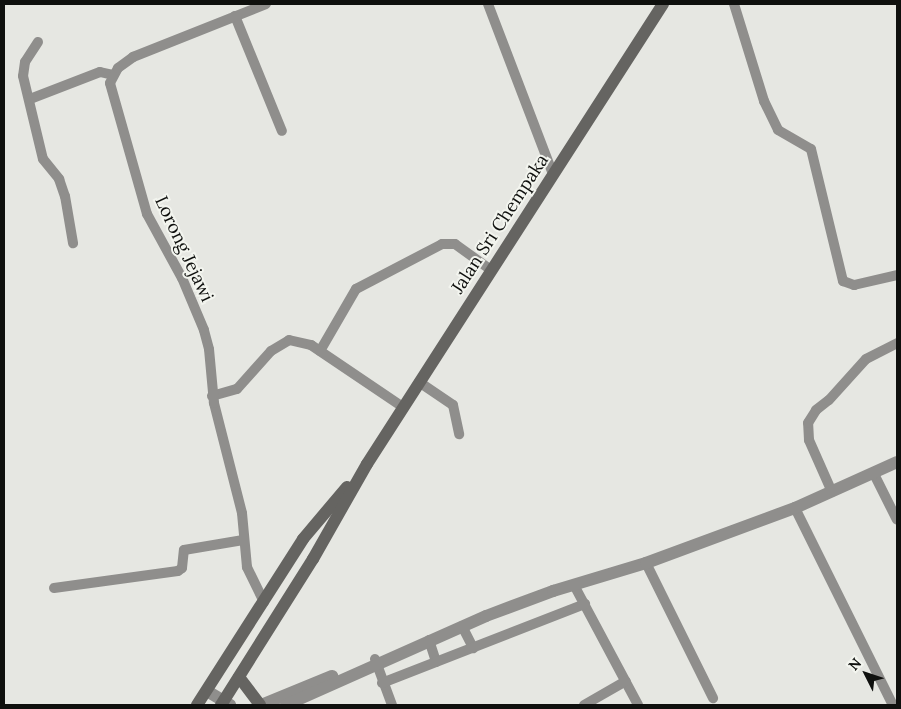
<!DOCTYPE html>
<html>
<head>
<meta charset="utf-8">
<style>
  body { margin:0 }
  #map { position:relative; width:901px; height:709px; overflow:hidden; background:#e6e7e2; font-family:Lora,serif }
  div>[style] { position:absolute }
  .minor>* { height:10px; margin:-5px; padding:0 5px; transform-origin:5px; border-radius:5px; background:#8f8e8c }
  .tertiary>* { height:12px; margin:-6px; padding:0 6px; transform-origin:6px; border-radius:6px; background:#8f8e8c }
  .secondary>* { height:12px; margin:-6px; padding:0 6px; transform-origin:6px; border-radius:6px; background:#656461 }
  span { translate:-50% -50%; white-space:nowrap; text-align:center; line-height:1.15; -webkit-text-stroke:4px #f3f5ef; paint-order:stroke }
  .street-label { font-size:18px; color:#0f100e }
  .frame { position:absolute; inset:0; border:5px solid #0f100e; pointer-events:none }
  .north { position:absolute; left:841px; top:649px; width:50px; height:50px; -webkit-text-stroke:4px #f3f5ef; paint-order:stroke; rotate:311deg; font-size:14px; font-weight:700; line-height:20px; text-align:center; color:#0f100e }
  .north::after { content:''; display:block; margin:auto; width:18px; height:22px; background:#0f100e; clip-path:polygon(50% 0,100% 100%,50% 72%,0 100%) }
</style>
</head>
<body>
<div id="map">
  <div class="minor">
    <div style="left:488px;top:4px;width:182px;rotate:69.1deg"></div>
    <div style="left:734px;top:4px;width:102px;rotate:72.8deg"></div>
    <div style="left:764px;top:101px;width:32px;rotate:64deg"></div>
    <div style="left:778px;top:130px;width:38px;rotate:30deg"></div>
    <div style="left:811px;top:149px;width:136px;rotate:76.4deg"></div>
    <div style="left:843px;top:281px;width:12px;rotate:20deg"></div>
    <div style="left:854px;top:285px;width:44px;rotate:-13.1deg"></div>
    <div style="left:235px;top:16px;width:124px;rotate:67.8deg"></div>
    <div style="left:38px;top:42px;width:24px;rotate:123deg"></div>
    <div style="left:25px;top:62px;width:14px;rotate:98deg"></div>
    <div style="left:23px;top:76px;width:85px;rotate:76.5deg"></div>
    <div style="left:43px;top:159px;width:26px;rotate:51deg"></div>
    <div style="left:59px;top:179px;width:18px;rotate:71deg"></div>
    <div style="left:65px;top:196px;width:48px;rotate:80.3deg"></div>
    <div style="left:30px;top:99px;width:75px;rotate:-21.1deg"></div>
    <div style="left:100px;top:72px;width:13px;rotate:13deg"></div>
    <div style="left:320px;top:351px;width:72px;rotate:-59.9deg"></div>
    <div style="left:356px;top:289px;width:97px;rotate:-27.6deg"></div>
    <div style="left:442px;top:244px;width:13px"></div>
    <div style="left:455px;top:244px;width:44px;rotate:35.8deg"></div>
    <div style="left:419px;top:382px;width:41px;rotate:34.1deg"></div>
    <div style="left:453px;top:405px;width:30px;rotate:78deg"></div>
    <div style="left:212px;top:396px;width:26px;rotate:-16deg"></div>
    <div style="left:237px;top:389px;width:51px;rotate:-48.2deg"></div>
    <div style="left:271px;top:351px;width:21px;rotate:-31deg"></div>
    <div style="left:289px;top:340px;width:23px;rotate:13deg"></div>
    <div style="left:311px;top:345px;width:111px;rotate:34deg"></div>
    <div style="left:874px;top:474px;width:51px;rotate:63.4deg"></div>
    <div style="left:832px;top:492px;width:57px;rotate:-113.9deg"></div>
    <div style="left:809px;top:440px;width:17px;rotate:-93deg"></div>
    <div style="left:808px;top:423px;width:15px;rotate:-58deg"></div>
    <div style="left:816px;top:410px;width:16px;rotate:-38deg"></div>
    <div style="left:829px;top:400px;width:55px;rotate:-47.9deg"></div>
    <div style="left:866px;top:359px;width:35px;rotate:-27deg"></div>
    <div style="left:795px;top:508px;width:220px;rotate:63.6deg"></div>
    <div style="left:646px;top:563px;width:151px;rotate:63.6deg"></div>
    <div style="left:574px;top:585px;width:136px;rotate:61.9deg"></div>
    <div style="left:54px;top:588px;width:125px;rotate:-7.8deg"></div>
    <div style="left:178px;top:571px;width:5px;rotate:-37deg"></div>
    <div style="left:182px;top:568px;width:18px;rotate:-84deg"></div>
    <div style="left:184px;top:550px;width:60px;rotate:-9.6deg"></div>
    <div style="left:264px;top:602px;width:39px;rotate:-116deg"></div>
    <div style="left:247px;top:567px;width:54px;rotate:-95.3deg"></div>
    <div style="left:242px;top:513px;width:114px;rotate:-104.3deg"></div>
    <div style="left:214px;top:403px;width:54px;rotate:-95.3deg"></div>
    <div style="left:209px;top:349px;width:20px;rotate:-105deg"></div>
    <div style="left:204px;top:330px;width:56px;rotate:-112.9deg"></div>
    <div style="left:182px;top:278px;width:73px;rotate:-118.7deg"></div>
    <div style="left:147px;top:214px;width:136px;rotate:-105.8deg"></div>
    <div style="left:110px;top:83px;width:17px;rotate:-62deg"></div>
    <div style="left:118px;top:68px;width:19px;rotate:-36deg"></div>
    <div style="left:133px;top:57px;width:143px;rotate:-21.7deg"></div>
    <div style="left:462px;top:626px;width:25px;rotate:63deg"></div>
    <div style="left:429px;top:640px;width:23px;rotate:72deg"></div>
    <div style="left:375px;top:659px;width:49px;rotate:69.7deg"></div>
    <div style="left:382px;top:683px;width:218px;rotate:-21.3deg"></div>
    <div style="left:584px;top:705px;width:48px;rotate:-29.7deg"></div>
  </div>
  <div class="tertiary">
    <div style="left:207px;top:691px;width:27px;rotate:31deg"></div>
    <div style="left:261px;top:705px;width:77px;rotate:-22.2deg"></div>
    <div style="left:286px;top:705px;width:219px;rotate:-24deg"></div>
    <div style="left:486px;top:616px;width:72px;rotate:-20.5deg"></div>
    <div style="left:553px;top:591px;width:97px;rotate:-16.8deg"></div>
    <div style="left:646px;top:563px;width:159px;rotate:-20.3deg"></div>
    <div style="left:795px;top:508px;width:112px;rotate:-24.3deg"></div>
  </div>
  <div class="secondary">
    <div style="left:239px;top:677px;width:35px;rotate:53deg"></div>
    <div style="left:197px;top:705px;width:197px;rotate:-57.4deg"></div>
    <div style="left:303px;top:539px;width:68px;rotate:-49.8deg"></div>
    <div style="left:221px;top:705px;width:173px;rotate:-57.8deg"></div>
    <div style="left:313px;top:559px;width:109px;rotate:-60.4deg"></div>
    <div style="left:367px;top:464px;width:547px;rotate:-57.24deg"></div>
  </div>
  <div class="street-label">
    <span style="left:500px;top:224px;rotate:-57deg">Jalan Sri Chempaka</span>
    <span style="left:184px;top:249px;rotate:65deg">Lorong Jejawi</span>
  </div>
  <div class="frame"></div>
  <div class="north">N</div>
</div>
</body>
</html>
